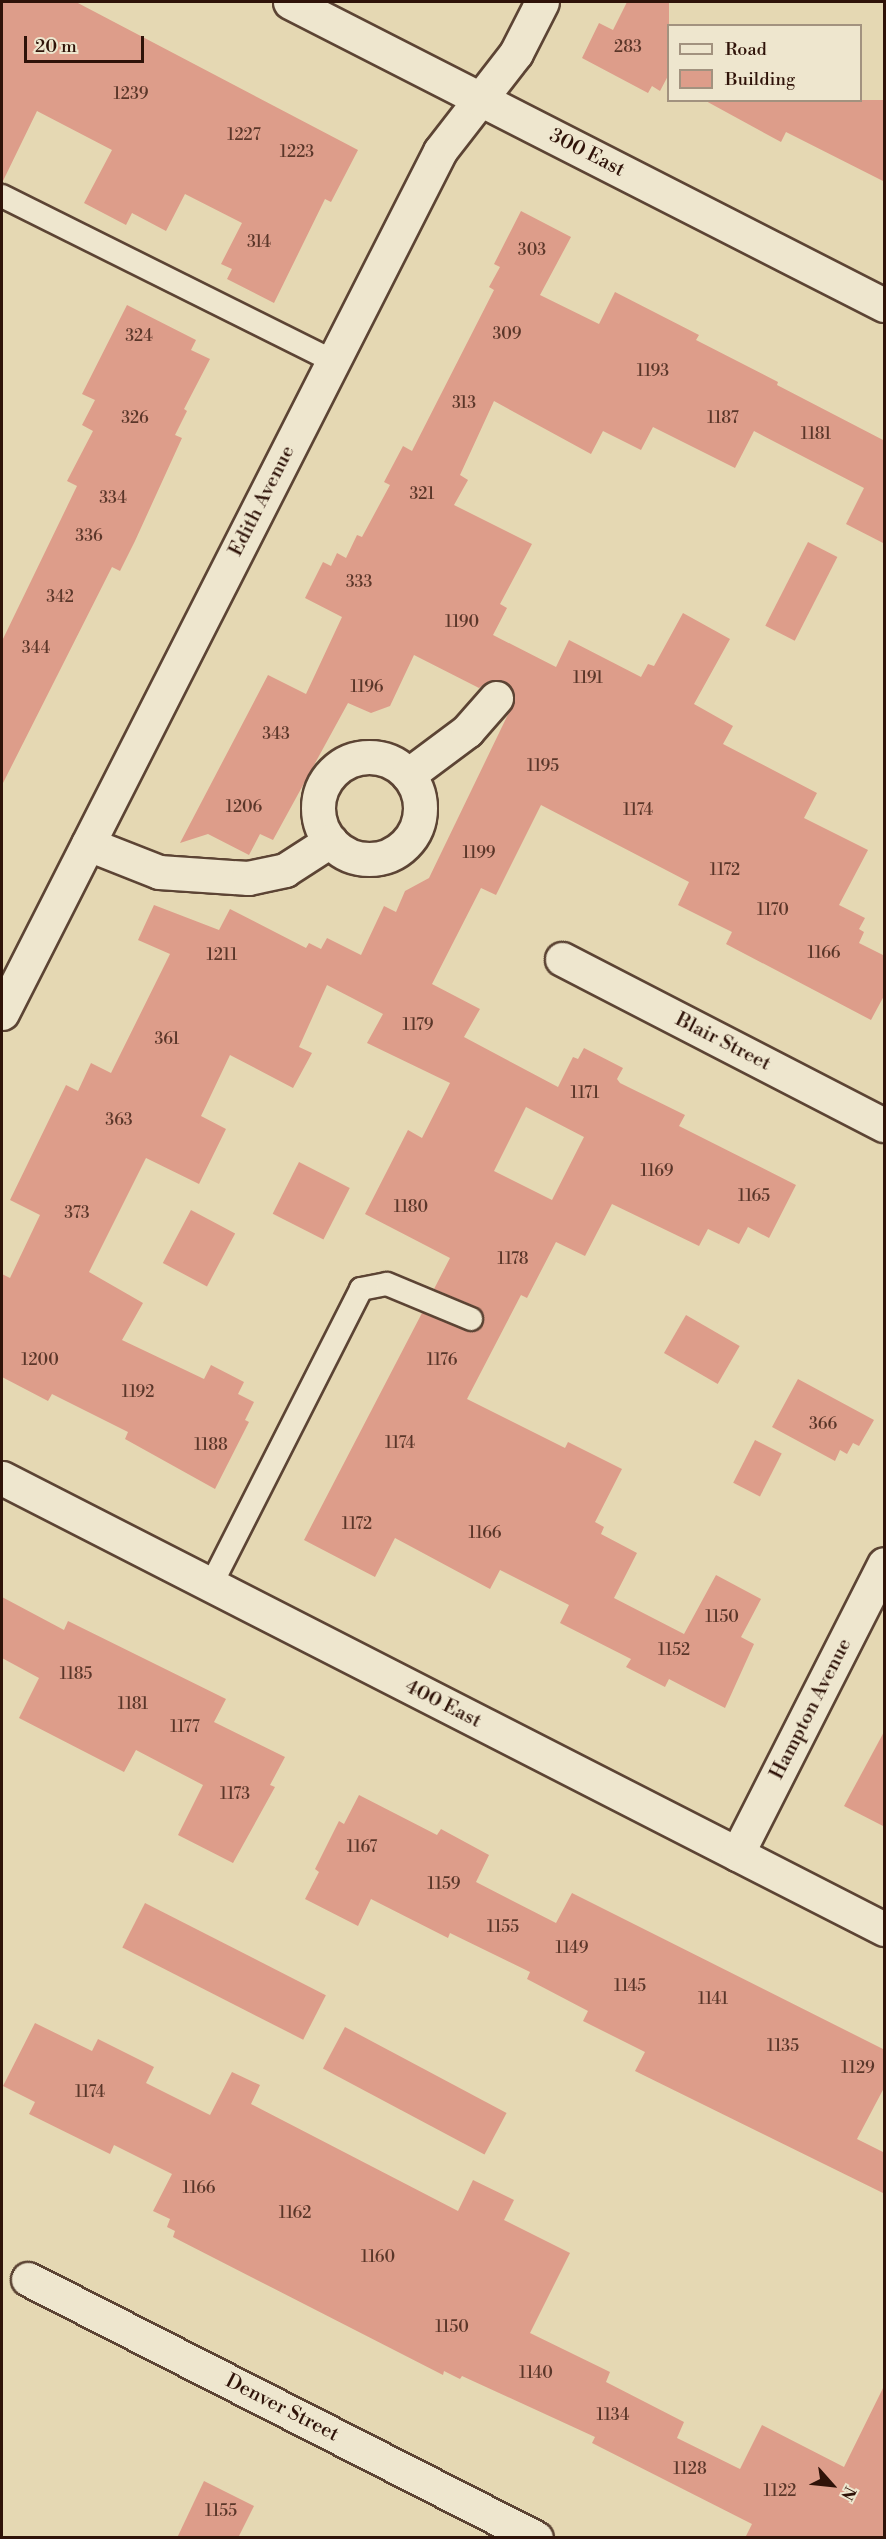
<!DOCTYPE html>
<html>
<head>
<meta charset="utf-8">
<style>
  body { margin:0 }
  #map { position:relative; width:886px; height:2539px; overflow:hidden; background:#e5d8b3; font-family:"Libre Bodoni",serif }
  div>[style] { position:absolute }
  .building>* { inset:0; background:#dd9d8a; transform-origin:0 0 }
  .roads { filter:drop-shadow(2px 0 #5c4434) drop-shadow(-2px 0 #5c4434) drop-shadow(0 2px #5c4434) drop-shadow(0 -2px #5c4434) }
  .lane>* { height:22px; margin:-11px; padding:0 11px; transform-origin:11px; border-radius:11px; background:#eee6ce }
  .street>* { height:33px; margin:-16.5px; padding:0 16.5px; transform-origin:16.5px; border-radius:16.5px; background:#eee6ce }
  .street>.ring { margin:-16.5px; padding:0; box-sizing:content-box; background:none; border:33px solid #eee6ce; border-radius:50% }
  .secondary>* { height:33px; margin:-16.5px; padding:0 16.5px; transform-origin:16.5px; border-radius:16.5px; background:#eee6ce }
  span { translate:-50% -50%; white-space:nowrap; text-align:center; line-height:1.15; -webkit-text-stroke:5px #eee6ce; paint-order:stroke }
  .number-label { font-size:16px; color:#5a3629 }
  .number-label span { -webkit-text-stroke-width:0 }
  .street-label { font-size:20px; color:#2f1309 }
  .frame { position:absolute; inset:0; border:3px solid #2f1309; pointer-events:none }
  .legend { position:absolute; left:667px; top:24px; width:195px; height:78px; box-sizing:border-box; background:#eee6ce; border:2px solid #a2927f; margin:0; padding:8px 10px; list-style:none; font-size:18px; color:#2f1309 }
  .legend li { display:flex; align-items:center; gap:12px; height:30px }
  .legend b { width:30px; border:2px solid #a2927f }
  .north { position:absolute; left:802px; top:2455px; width:60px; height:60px; -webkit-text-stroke:4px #eee6ce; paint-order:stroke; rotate:117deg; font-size:16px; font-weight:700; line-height:24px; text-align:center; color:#2f1309 }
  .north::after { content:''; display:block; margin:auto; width:21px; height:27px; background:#2f1309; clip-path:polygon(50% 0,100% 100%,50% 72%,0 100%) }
  .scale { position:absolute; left:24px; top:36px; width:120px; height:27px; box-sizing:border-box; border:3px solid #2f1309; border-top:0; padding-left:8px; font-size:18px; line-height:21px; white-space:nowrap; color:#2f1309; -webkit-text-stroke:4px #eee6ce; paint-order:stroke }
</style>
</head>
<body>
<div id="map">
  <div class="building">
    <div style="clip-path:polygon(2px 2px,76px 2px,358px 150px,331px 202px,325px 199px,274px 303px,227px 279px,232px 269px,221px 264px,242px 223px,185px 194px,166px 231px,132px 213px,126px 225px,84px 203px,112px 150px,37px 111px,2px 183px)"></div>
    <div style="clip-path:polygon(627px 2px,669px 2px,669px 74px,660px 91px,652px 86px,648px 93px,582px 58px,599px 23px,613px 30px)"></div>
    <div style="clip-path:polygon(704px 100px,885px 100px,885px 182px,786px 132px,781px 142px)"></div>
    <div style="clip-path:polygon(evenodd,521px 211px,571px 237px,540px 295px,599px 324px,615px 292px,699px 335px,696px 340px,778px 382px,777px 385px,885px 441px,885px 544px,846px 524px,864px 488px,754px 431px,735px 468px,653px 427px,641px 450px,603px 431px,591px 454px,494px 401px,460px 475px,468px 480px,454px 505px,532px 544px,500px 604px,507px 608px,493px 635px,556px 667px,569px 640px,641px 677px,648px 664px,654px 666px,683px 613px,730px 639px,694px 704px,733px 726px,723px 744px,817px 793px,804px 818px,868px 850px,839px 905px,865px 918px,859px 929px,864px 932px,859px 943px,885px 956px,885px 994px,871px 1020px,726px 944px,732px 932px,678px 905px,689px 882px,541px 805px,496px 895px,481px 888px,432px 984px,480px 1009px,464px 1037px,558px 1087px,573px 1057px,578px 1059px,584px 1048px,623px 1068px,617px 1079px,620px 1083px,685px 1115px,679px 1126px,796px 1185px,769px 1238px,748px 1227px,739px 1244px,708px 1229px,699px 1246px,612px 1204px,585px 1256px,556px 1242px,527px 1298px,521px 1295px,467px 1399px,565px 1448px,568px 1442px,622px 1469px,595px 1522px,604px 1527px,601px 1534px,637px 1553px,614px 1598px,684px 1634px,716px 1575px,761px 1599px,741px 1637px,754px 1644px,725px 1708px,669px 1679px,665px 1687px,626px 1667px,631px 1659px,560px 1623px,569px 1605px,500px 1570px,490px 1589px,395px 1538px,375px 1577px,304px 1540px,422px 1313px,472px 1332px,480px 1329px,484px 1318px,477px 1307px,434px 1289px,450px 1258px,365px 1214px,408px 1130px,422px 1138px,450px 1083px,367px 1043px,383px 1014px,327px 985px,299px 1047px,312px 1053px,293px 1088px,230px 1055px,201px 1116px,226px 1129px,199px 1184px,146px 1158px,89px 1272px,143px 1303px,122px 1340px,204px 1379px,211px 1365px,244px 1382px,238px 1394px,254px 1402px,245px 1420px,249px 1422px,215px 1489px,125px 1439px,128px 1432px,52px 1394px,48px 1401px,2px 1377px,2px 1274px,10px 1278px,40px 1215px,10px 1200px,66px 1085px,78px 1091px,91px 1063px,111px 1073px,170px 954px,138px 940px,154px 905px,219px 930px,230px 909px,306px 948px,309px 943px,321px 949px,327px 938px,361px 955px,384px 906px,396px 912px,405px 891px,429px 878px,514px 702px,513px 691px,500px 680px,489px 681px,479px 688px,414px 655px,390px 706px,371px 713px,348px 703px,273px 840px,260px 834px,249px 855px,208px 834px,180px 843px,268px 675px,306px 694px,342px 617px,305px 598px,323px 562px,331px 566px,337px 553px,346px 558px,357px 535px,362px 537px,390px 485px,384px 482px,403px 446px,412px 451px,494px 290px,489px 287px,500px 267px,494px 264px,521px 211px,526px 1107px,584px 1137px,552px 1200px,494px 1171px,526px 1107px)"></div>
    <div style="clip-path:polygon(127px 305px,196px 340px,191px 350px,210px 359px,184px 409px,187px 411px,175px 435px,182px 438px,135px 541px,120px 571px,112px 567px,2px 785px,2px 641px,77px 486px,67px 481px,93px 431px,82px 425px,95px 400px,82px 394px)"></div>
    <div style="left:808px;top:542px;width:33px;height:94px;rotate:27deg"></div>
    <div style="left:299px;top:1162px;width:57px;height:58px;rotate:27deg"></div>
    <div style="left:191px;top:1210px;width:50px;height:60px;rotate:28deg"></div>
    <div style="left:686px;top:1315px;width:62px;height:44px;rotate:30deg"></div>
    <div style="clip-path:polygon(798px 1379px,874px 1420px,859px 1446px,853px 1443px,847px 1454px,840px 1450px,835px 1461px,772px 1427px)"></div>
    <div style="left:755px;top:1440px;width:30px;height:48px;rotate:27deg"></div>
    <div style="clip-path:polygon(2px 1597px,64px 1630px,68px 1621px,226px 1699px,214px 1722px,285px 1757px,270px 1785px,275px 1787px,233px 1863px,178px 1835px,203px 1785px,136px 1750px,124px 1772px,19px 1718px,39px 1678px,2px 1658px)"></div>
    <div style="clip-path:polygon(885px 1730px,885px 1827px,844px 1806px)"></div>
    <div style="clip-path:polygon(359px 1795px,437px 1835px,441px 1829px,489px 1855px,476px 1882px,556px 1923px,572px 1893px,885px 2050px,885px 2086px,857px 2139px,885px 2153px,885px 2194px,635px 2071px,645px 2052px,583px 2021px,588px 2011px,527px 1979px,530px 1972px,450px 1933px,448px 1938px,371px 1899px,358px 1926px,305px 1899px,319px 1872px,315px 1869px,339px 1821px,344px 1824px)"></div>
    <div style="left:145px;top:1903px;width:203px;height:50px;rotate:27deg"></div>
    <div style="clip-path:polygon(35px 2023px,92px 2051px,98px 2039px,154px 2067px,146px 2083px,210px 2115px,232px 2072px,260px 2085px,251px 2104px,458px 2211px,473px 2180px,514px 2200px,504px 2220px,570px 2253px,530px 2333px,610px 2372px,606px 2382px,684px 2422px,677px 2438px,740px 2469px,762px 2425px,844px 2467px,885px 2384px,885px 2538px,745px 2538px,752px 2524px,592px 2443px,595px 2437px,462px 2376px,460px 2379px,444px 2371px,443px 2375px,173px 2237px,175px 2231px,167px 2227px,170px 2219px,153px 2211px,172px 2174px,114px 2145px,110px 2154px,29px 2114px,35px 2102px,3px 2086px)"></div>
    <div style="left:345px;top:2027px;width:183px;height:47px;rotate:28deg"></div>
    <div style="clip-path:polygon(204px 2481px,254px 2506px,238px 2538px,177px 2538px)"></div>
  </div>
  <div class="roads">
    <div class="lane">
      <div style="left:2px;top:196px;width:370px;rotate:26.5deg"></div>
      <div style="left:211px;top:1585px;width:332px;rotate:-63.1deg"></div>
      <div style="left:361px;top:1289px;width:26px;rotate:-11deg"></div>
      <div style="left:387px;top:1284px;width:91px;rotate:22.6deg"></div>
    </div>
    <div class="street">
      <div class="ring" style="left:318px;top:757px;width:69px;height:69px"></div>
      <div style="left:408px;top:775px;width:74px;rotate:-36.7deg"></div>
      <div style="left:467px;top:731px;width:44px;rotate:-48.7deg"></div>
      <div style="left:88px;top:844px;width:76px;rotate:21.5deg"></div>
      <div style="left:159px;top:872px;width:89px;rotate:3.9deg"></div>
      <div style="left:248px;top:878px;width:38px;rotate:-12deg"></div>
      <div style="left:285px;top:870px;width:54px;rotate:-32.8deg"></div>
      <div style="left:562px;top:959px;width:362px;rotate:27.3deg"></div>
      <div style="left:2px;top:1013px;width:967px;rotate:-63.06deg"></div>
      <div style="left:440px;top:151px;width:124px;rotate:-52.2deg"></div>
      <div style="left:516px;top:53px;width:57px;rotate:-63deg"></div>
      <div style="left:2px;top:1478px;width:991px;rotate:27.08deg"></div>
      <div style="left:737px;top:1854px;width:325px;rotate:-63.1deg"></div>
      <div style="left:28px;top:2279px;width:570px;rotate:27.01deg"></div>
    </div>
    <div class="secondary">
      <div style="left:290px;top:2px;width:667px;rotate:27.03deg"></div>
    </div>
  </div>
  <div class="number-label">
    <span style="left:628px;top:47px">283</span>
    <span style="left:131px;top:94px">1239</span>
    <span style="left:244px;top:135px">1227</span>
    <span style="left:297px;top:152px">1223</span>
    <span style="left:259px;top:242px">314</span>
    <span style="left:532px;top:250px">303</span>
    <span style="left:507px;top:334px">309</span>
    <span style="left:139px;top:336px">324</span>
    <span style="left:653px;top:371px">1193</span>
    <span style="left:464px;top:403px">313</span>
    <span style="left:135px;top:418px">326</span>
    <span style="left:723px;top:418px">1187</span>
    <span style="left:816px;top:434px">1181</span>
    <span style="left:422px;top:494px">321</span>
    <span style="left:113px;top:498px">334</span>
    <span style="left:89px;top:536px">336</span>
    <span style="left:359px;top:582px">333</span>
    <span style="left:60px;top:597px">342</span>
    <span style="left:462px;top:622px">1190</span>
    <span style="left:36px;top:648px">344</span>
    <span style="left:588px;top:678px">1191</span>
    <span style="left:367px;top:687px">1196</span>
    <span style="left:276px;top:734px">343</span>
    <span style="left:543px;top:766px">1195</span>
    <span style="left:244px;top:807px">1206</span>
    <span style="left:638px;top:810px">1174</span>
    <span style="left:479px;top:853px">1199</span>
    <span style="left:725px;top:870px">1172</span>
    <span style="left:773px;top:910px">1170</span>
    <span style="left:824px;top:953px">1166</span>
    <span style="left:222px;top:955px">1211</span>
    <span style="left:418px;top:1025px">1179</span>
    <span style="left:167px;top:1039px">361</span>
    <span style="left:585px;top:1093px">1171</span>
    <span style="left:119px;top:1120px">363</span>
    <span style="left:657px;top:1171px">1169</span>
    <span style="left:754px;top:1196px">1165</span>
    <span style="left:411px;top:1207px">1180</span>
    <span style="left:77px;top:1213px">373</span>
    <span style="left:513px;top:1259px">1178</span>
    <span style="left:40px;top:1360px">1200</span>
    <span style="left:442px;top:1360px">1176</span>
    <span style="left:138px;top:1392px">1192</span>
    <span style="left:823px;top:1424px">366</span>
    <span style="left:400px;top:1443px">1174</span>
    <span style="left:211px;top:1445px">1188</span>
    <span style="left:357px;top:1524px">1172</span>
    <span style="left:485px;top:1533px">1166</span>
    <span style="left:722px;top:1617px">1150</span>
    <span style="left:674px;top:1650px">1152</span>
    <span style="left:76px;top:1674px">1185</span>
    <span style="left:133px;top:1704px">1181</span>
    <span style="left:185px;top:1727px">1177</span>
    <span style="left:235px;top:1794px">1173</span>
    <span style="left:362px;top:1847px">1167</span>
    <span style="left:444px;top:1884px">1159</span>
    <span style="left:503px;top:1927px">1155</span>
    <span style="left:572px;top:1948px">1149</span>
    <span style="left:630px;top:1986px">1145</span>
    <span style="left:713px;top:1999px">1141</span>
    <span style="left:783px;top:2046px">1135</span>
    <span style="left:858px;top:2068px">1129</span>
    <span style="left:90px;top:2092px">1174</span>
    <span style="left:199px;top:2188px">1166</span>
    <span style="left:295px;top:2213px">1162</span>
    <span style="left:378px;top:2257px">1160</span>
    <span style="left:452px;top:2327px">1150</span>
    <span style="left:536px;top:2373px">1140</span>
    <span style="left:613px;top:2415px">1134</span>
    <span style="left:690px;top:2469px">1128</span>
    <span style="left:780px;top:2491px">1122</span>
    <span style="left:221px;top:2511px">1155</span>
  </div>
  <div class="street-label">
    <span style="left:587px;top:153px;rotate:27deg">300 East</span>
    <span style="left:262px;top:501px;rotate:-63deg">Edith Avenue</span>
    <span style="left:723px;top:1042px;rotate:27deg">Blair Street</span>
    <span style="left:443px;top:1704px;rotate:27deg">400 East</span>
    <span style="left:811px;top:1709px;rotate:-63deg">Hampton Avenue</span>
    <span style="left:282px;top:2408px;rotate:27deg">Denver Street</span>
  </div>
  <div class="frame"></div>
  <ul class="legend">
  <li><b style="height:8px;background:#eee6ce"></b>Road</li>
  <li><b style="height:16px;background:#dd9d8a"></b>Building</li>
  </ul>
  <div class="north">N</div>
  <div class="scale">20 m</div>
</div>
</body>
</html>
